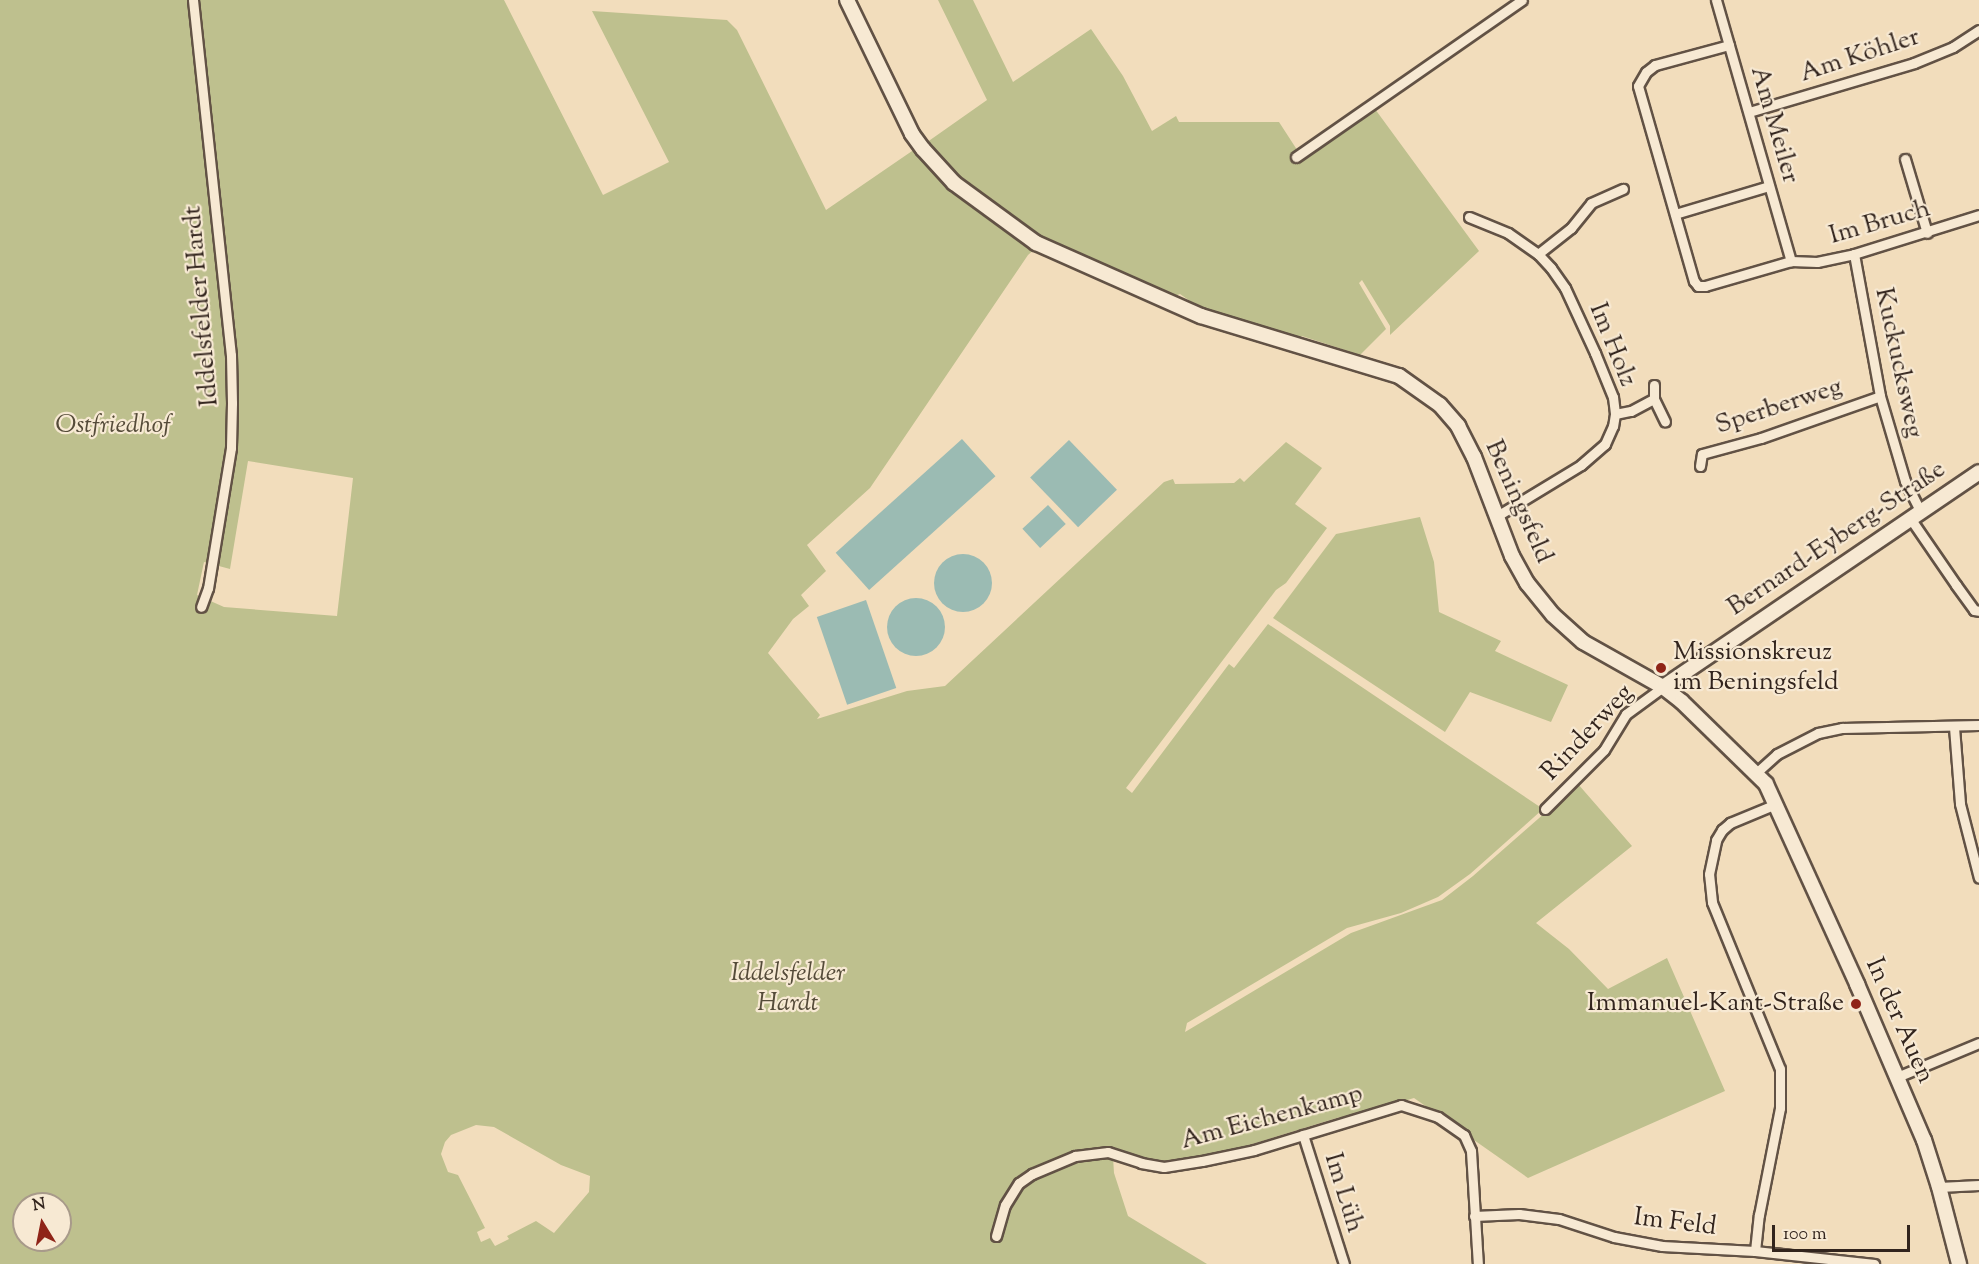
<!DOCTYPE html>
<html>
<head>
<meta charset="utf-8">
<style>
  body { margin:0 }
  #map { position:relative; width:1979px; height:1264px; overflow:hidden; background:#f2ddbc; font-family:"Sorts Mill Goudy",serif }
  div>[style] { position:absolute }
  .green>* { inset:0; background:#bec08e }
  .water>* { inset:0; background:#9bbbb3; transform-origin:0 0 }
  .round { border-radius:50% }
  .roads { filter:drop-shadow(2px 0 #625245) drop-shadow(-2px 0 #625245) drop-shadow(0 2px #625245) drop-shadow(0 -2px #625245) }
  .street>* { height:9px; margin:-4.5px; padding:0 4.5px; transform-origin:4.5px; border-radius:4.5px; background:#f7e9d3 }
  .secondary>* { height:14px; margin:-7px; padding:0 7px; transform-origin:7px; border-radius:7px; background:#f7e9d3 }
  .dots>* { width:16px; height:16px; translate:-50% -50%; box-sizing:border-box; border:3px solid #f7e9d3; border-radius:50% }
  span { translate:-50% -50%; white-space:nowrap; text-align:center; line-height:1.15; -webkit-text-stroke:4.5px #f7e9d3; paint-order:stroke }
  .street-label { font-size:26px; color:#32241d }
  .park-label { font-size:26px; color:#554b39; font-style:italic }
  .poi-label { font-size:26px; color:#32241d }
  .left { translate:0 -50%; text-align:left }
  .right { translate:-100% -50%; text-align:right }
  .north { position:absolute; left:12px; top:1192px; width:60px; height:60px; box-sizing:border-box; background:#f7e9d3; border:2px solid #a89a8a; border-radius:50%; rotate:350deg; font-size:16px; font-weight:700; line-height:24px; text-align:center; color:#32241d }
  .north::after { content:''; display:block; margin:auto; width:21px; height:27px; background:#8f2418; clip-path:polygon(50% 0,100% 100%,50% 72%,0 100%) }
  .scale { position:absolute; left:1772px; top:1225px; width:138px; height:27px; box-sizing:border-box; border:3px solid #32241d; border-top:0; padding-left:8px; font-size:18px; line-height:21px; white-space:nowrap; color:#32241d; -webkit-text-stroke:4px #f7e9d3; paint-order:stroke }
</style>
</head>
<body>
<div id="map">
  <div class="green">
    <div style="clip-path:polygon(evenodd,0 0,504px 0,603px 195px,669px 162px,592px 11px,727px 20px,737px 30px,826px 210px,915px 149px,1038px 246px,1028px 255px,870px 488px,807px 545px,826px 571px,801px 595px,809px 606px,793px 619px,768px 653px,820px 715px,817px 719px,907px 691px,945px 686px,1164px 482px,1173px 479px,1175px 484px,1234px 483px,1240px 478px,1244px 482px,1286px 442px,1322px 468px,1295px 504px,1327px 528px,1286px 583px,1276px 590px,1126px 788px,1132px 793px,1229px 664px,1234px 668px,1268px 624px,1543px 809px,1470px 874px,1438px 897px,1401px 913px,1347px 928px,1187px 1023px,1185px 1032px,1351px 933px,1442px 900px,1473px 876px,1578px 784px,1632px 846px,1536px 923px,1569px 949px,1608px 989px,1667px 958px,1725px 1091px,1528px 1178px,1414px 1098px,1341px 1120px,1340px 1117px,1191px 1163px,1154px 1163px,1113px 1157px,1114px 1173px,1128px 1216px,1207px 1264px,0 1264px,0 0,248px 461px,353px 478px,337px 616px,224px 607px,197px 595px,204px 562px,230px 569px,248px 461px,0 0,476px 1125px,494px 1127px,561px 1165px,590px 1176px,589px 1192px,554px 1233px,536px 1221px,507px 1236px,509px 1239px,495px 1246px,490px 1238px,481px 1242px,477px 1232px,485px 1228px,458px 1175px,448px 1172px,441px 1154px,445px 1142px,451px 1135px,476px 1125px,0 0,24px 1204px,60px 1204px,60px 1240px,24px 1240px,24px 1204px)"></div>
    <div style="clip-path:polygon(938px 0,973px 0,1013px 82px,1091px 29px,1123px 76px,1152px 131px,1176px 116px,1179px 122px,1279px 122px,1303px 159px,1375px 109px,1479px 251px,1390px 335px,1390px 326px,1362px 280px,1359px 283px,1386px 329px,1360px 355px,1302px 336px,1299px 338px,1262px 330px,1207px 313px,1180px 294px,1169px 298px,1043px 241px,972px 193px,923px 145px,987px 100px)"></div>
    <div style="clip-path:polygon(1420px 517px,1434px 562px,1439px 612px,1501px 641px,1495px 651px,1568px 685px,1551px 722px,1470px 692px,1445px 732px,1273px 618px,1336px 534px)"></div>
  </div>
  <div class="water">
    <div style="left:962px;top:439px;width:50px;height:170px;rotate:48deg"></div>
    <div style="left:1069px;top:440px;width:69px;height:54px;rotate:46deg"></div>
    <div style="left:1048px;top:505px;width:26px;height:35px;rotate:47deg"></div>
    <div class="round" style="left:934px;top:554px;width:58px;height:58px"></div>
    <div class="round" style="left:887px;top:598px;width:58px;height:58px"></div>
    <div style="left:866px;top:600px;width:93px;height:52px;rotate:71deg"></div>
  </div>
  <div class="roads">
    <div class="street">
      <div style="left:193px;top:0;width:357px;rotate:83.9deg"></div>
      <div style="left:231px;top:355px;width:48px;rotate:88.8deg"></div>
      <div style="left:232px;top:403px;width:45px;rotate:91.3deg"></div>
      <div style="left:231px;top:448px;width:142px;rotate:99.3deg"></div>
      <div style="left:208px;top:588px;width:20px;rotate:110deg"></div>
      <div style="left:1716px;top:0;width:272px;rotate:74deg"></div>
      <div style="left:1729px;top:45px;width:77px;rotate:164.9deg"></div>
      <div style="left:1655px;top:65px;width:11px;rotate:142deg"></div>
      <div style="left:1646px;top:72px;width:16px;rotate:120deg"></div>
      <div style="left:1638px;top:86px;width:203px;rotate:74deg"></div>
      <div style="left:1694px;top:281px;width:6px;rotate:51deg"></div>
      <div style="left:1698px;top:286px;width:7px"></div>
      <div style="left:1705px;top:286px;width:90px;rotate:-16.2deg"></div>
      <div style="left:1791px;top:261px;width:26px;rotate:2deg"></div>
      <div style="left:1817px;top:262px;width:38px;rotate:-12deg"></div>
      <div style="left:1854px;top:254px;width:131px;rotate:-17.3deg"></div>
      <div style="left:1749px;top:112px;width:172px;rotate:-16.5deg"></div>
      <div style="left:1914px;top:63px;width:42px;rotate:-22.3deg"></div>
      <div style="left:1953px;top:47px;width:31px;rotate:-33deg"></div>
      <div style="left:1296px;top:157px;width:275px;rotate:-34.8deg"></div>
      <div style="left:1905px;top:159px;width:77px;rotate:73.4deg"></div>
      <div style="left:1675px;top:214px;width:98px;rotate:-16.6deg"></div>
      <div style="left:1469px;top:217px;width:42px;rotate:22.3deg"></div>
      <div style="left:1508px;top:233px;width:37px;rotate:35deg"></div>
      <div style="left:1538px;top:254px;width:19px;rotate:47deg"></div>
      <div style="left:1551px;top:268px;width:24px;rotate:55deg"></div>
      <div style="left:1565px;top:288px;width:72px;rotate:65.2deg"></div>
      <div style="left:1595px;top:353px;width:48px;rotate:67.8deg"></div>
      <div style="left:1613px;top:397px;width:17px;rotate:83deg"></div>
      <div style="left:1615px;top:414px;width:12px;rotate:99deg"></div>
      <div style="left:1613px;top:426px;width:20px;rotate:114deg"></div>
      <div style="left:1605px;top:444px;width:32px;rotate:139deg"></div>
      <div style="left:1581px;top:465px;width:98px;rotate:148.7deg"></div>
      <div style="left:1538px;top:254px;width:42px;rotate:-38.2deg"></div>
      <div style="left:1571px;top:228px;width:32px;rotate:-51deg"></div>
      <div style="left:1591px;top:203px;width:35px;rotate:-24deg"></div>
      <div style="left:1854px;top:254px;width:144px;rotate:79.6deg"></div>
      <div style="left:1880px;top:396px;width:89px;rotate:73.6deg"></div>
      <div style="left:1905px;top:481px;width:35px;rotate:63deg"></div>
      <div style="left:1654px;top:399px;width:25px;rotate:64deg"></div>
      <div style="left:1615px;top:414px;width:16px;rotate:-11deg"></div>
      <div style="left:1631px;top:411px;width:26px;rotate:-28deg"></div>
      <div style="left:1654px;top:399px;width:14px;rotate:-90deg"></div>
      <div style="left:1700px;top:466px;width:12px;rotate:-81deg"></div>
      <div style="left:1702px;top:454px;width:61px;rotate:-15.2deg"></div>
      <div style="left:1761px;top:438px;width:126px;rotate:-19.4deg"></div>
      <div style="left:1910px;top:518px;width:81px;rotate:55.5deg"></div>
      <div style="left:1956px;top:585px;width:31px;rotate:54deg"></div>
      <div style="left:1974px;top:610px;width:5px;rotate:11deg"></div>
      <div style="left:1954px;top:727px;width:77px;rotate:85.5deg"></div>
      <div style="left:1960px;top:804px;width:76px;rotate:75.6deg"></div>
      <div style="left:1756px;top:773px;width:28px;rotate:-42deg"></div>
      <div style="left:1777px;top:754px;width:46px;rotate:-27.1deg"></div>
      <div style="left:1818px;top:733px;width:25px;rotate:-12deg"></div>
      <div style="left:1842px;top:728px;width:137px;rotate:-1.3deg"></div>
      <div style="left:1545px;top:809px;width:83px;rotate:-45deg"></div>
      <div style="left:1604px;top:750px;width:42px;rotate:-58.6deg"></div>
      <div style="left:1626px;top:714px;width:46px;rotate:-36.1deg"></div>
      <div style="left:1897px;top:1077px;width:89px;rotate:-22.5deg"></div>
      <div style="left:1303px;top:1135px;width:135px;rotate:72.4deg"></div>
      <div style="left:1939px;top:1187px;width:40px;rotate:-2.9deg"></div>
      <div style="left:1474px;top:1216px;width:45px;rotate:-2.5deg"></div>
      <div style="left:1519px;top:1214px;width:40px;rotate:7.1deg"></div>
      <div style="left:1559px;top:1219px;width:58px;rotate:18.1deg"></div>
      <div style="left:1614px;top:1237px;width:49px;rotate:10.6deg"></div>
      <div style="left:1662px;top:1246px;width:93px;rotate:3.1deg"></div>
      <div style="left:1755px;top:1251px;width:120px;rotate:6.2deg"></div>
      <div style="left:996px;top:1236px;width:32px;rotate:-74deg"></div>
      <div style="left:1005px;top:1205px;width:26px;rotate:-58deg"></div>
      <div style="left:1019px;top:1183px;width:16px;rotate:-35deg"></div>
      <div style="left:1032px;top:1174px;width:47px;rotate:-22.7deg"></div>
      <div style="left:1075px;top:1156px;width:33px;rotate:-7deg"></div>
      <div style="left:1108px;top:1152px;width:35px;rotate:18deg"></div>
      <div style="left:1141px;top:1163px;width:23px;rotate:10deg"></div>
      <div style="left:1164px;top:1167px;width:38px;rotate:-9deg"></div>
      <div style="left:1202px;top:1161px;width:53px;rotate:-11.9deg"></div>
      <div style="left:1254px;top:1150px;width:154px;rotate:-17deg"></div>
      <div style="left:1401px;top:1105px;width:39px;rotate:18deg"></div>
      <div style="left:1438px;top:1117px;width:32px;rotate:35deg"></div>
      <div style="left:1464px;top:1135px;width:17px;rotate:66deg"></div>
      <div style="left:1471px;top:1151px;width:113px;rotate:86.5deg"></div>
      <div style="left:1755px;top:1251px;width:36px;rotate:-84deg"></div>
      <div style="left:1759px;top:1215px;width:109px;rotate:-78.9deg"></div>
      <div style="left:1780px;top:1108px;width:39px;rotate:-90deg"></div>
      <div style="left:1780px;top:1069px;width:180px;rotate:-112.2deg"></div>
      <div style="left:1712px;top:902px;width:28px;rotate:-96deg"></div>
      <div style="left:1709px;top:874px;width:35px;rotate:-78deg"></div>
      <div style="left:1716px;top:840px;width:12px;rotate:-59deg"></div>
      <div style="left:1722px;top:830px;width:11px;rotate:-41deg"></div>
      <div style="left:1730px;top:823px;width:50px;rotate:-22.4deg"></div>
    </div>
    <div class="secondary">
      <div style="left:847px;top:0;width:149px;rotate:64.1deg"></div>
      <div style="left:912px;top:134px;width:19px;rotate:54deg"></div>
      <div style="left:923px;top:149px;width:46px;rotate:47.6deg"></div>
      <div style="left:954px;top:183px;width:102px;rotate:36.2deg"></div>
      <div style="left:1036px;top:243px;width:180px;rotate:23.9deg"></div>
      <div style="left:1201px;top:316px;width:207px;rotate:16.9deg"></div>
      <div style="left:1399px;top:376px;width:50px;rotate:35.3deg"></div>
      <div style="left:1440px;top:405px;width:28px;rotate:49deg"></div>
      <div style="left:1458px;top:426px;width:35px;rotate:63deg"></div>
      <div style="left:1474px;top:457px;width:106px;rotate:69deg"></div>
      <div style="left:1512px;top:556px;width:31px;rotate:61deg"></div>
      <div style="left:1527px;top:583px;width:41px;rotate:50.9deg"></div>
      <div style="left:1553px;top:615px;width:40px;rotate:42deg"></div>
      <div style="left:1583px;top:642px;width:92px;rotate:29.4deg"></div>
      <div style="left:1663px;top:687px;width:24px;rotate:38deg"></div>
      <div style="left:1682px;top:702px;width:117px;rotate:44.3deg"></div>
      <div style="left:1766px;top:784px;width:220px;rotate:65.5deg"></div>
      <div style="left:1857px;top:984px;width:170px;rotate:66.8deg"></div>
      <div style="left:1924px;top:1140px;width:49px;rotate:72.3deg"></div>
      <div style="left:1939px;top:1187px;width:80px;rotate:75.4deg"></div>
      <div style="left:1663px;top:687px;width:382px;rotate:-34.2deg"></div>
    </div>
  </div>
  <div class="dots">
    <div style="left:1661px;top:668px;background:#8f2418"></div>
    <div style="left:1856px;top:1004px;background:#8f2418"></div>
  </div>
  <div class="street-label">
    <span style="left:1860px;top:56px;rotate:-18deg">Am Köhler</span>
    <span style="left:1774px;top:125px;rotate:74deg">Am Meiler</span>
    <span style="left:1880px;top:223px;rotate:-16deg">Im Bruch</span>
    <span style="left:202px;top:306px;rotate:-95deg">Iddelsfelder Hardt</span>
    <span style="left:1612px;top:345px;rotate:68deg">Im Holz</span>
    <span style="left:1898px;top:363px;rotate:78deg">Kuckucksweg</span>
    <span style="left:1779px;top:407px;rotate:-18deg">Sperberweg</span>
    <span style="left:1518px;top:502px;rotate:66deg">Beningsfeld</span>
    <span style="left:1837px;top:539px;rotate:-34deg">Bernard-Eyberg-Straße</span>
    <span style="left:1588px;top:733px;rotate:-47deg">Rinderweg</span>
    <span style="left:1899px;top:1021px;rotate:66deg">In der Auen</span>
    <span style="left:1272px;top:1118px;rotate:-15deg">Am Eichenkamp</span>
    <span style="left:1343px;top:1193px;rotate:73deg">Im Lüh</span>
    <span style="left:1675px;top:1223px;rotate:7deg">Im Feld</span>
  </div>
  <div class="park-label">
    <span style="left:113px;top:426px">Ostfriedhof</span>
    <span style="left:788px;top:989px">Iddelsfelder<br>Hardt</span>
  </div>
  <div class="poi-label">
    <span class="left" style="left:1673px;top:668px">Missionskreuz<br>im Beningsfeld</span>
    <span class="right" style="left:1844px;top:1004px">Immanuel-Kant-Straße</span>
  </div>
  <div class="north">N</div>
  <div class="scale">100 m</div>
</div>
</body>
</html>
